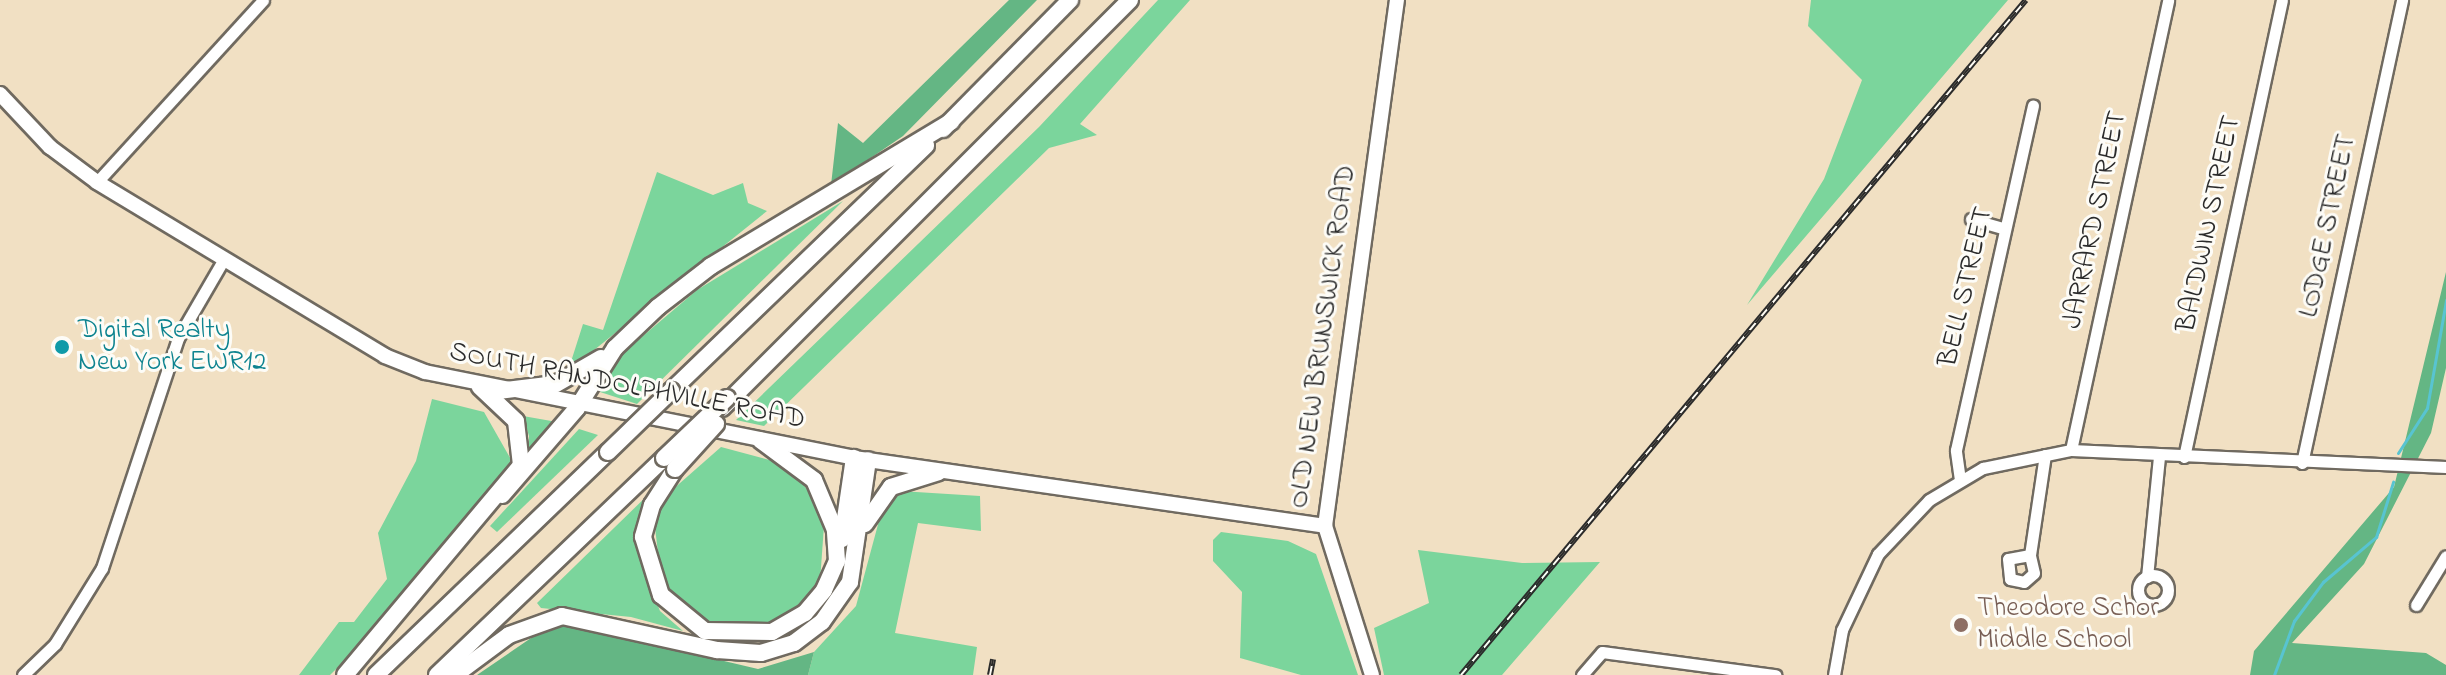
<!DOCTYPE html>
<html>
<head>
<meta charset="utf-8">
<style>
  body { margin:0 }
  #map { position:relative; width:2446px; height:675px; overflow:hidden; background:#f1e0c3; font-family:"Indie Flower",sans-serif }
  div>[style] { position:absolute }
  .green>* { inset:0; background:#7bd59c }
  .forest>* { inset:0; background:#64b684 }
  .stream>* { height:3px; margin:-1.5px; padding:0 1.5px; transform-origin:1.5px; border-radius:1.5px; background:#58c4d1 }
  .roads { filter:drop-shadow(2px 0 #706a60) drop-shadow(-2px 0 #706a60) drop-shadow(0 2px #706a60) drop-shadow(0 -2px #706a60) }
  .minor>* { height:11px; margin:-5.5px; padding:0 5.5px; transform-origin:5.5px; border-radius:5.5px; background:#fff }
  .minor>.ring { margin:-5.5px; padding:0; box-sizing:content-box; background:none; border:11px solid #fff; border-radius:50% }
  .major>* { height:14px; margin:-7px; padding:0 7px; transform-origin:7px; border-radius:7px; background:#fff }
  .highway>* { height:16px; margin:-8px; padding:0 8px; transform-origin:8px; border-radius:8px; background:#fff }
  .rail>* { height:6px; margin-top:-3px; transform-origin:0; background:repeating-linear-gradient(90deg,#fdfcf7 0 9px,#2b2b2b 0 18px); box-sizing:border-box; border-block:2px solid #2b2b2b }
  .bridges { filter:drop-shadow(2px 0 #706a60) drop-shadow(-2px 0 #706a60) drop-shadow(0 2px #706a60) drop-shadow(0 -2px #706a60) }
  .highway-bridge>* { height:16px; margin:-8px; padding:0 8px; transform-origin:8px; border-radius:8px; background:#fff }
  .dots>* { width:22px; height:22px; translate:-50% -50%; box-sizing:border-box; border:4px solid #fdfcf7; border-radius:50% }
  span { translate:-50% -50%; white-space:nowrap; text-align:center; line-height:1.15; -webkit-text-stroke:6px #fdfcf7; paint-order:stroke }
  .street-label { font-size:28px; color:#2b2b2b }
  .culture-label { font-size:28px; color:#0d838f }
  .left { translate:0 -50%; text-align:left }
  .education-label { font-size:28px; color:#785e54 }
</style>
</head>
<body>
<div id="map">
  <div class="green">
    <div style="clip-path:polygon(1158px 0,1190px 0,1080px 124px,1097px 135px,1049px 148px,764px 426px,736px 420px,1039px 127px)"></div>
    <div style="clip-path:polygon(1811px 0,2008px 0,1747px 305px,1824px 179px,1862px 80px,1808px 26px)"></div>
    <div style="clip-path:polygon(657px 172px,713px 195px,743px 183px,748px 203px,767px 211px,568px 371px,583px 324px,603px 330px)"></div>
    <div style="clip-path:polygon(843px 201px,637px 404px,597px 391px,617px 358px,697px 290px)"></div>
    <div style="clip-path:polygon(432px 399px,484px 412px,513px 463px,368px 638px,330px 675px,299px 675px,339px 622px,354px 622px,387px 579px,378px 533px,416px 461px)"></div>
    <div style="clip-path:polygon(523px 416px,557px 422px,527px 462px,529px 436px)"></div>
    <div style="clip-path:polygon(579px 429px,598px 435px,497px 532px,490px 526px)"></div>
    <div style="clip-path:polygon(721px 447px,788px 465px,825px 512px,820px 581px,796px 609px,769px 625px,738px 630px,699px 621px,662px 587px,654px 519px,663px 498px)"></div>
    <div style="clip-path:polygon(653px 490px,639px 557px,660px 611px,683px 631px,631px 617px,541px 608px,537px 603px)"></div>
    <div style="clip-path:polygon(900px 491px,980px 496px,981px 531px,918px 523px,895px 633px,977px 647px,973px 675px,808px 675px,814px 652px,856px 606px,883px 506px)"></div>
    <div style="clip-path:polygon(1221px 532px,1288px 541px,1316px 554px,1358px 675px,1301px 675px,1240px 658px,1242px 592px,1213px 561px,1213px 540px)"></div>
    <div style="clip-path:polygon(1418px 550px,1522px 563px,1600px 562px,1502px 675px,1384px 675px,1374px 628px,1429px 603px)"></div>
  </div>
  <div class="forest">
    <div style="clip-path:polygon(1009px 0,1037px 0,903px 136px,831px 185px,838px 123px,863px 143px)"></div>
    <div style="clip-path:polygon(2446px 272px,2446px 368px,2431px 433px,2364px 564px,2292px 643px,2426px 653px,2446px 665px,2446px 675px,2250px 675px,2254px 651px,2394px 487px)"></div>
    <div style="clip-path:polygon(567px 624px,758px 669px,814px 652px,808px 675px,477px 675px,534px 636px)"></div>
  </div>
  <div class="stream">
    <div style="left:2398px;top:453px;width:54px;rotate:-57.2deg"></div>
    <div style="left:2427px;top:408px;width:110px;rotate:-80deg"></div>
    <div style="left:2274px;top:675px;width:58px;rotate:-69.7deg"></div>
    <div style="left:2294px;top:621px;width:49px;rotate:-53.4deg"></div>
    <div style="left:2323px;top:582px;width:70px;rotate:-40.3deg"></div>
    <div style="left:2376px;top:537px;width:58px;rotate:-72.8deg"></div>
  </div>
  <div class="roads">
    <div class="minor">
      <div style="left:97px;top:182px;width:246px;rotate:-47.6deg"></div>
      <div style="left:1971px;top:219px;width:33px;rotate:16deg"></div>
      <div style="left:2071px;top:450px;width:460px;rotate:-77.8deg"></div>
      <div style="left:2184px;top:457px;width:467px;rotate:-77.9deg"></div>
      <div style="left:2302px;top:463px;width:474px;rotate:-77.8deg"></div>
      <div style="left:1960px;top:480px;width:30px;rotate:-98deg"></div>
      <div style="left:1956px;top:450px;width:353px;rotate:-77.4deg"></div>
      <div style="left:2030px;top:555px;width:22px;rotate:170deg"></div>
      <div style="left:2008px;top:559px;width:20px;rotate:84deg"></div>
      <div style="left:2010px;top:579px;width:14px;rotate:12deg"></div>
      <div style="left:2024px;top:582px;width:13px;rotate:-42deg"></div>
      <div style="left:2034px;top:573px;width:18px;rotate:-103deg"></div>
      <div style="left:2030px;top:555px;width:101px;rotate:-81.5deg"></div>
      <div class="ring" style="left:2138px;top:575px;width:19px;height:19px"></div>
      <div style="left:2147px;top:577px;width:122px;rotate:-84.3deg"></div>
      <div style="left:2416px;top:605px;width:57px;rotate:-58.5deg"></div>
      <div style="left:23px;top:675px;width:45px;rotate:-44.1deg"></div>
      <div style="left:55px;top:644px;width:89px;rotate:-58.3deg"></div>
      <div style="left:102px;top:568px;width:242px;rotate:-71.7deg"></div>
      <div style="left:178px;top:338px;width:91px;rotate:-59.8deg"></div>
      <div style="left:1582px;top:675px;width:30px;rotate:-49deg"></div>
      <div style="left:1602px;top:652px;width:175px;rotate:7.6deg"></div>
      <div style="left:1834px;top:675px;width:46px;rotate:-79.9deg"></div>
      <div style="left:1842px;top:630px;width:84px;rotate:-64.7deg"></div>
      <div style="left:1878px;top:554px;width:74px;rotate:-46.6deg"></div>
      <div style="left:1929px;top:500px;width:63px;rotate:-30.7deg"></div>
      <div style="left:1983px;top:468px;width:90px;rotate:-11.6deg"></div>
      <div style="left:2071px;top:450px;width:375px;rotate:2.6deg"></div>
    </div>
    <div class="major">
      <div style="left:0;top:94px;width:73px;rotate:46.7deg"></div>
      <div style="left:50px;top:147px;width:59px;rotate:36.7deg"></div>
      <div style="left:97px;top:182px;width:336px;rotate:31.1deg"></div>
      <div style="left:385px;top:356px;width:43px;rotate:21.8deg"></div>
      <div style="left:425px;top:372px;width:438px;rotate:11.3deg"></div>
      <div style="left:854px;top:458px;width:476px;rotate:8.2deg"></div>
      <div style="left:1372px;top:675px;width:156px;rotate:-107.5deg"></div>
      <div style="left:1325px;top:526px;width:531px;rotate:-82.21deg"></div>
    </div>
    <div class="highway">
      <div style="left:943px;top:129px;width:181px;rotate:-45.4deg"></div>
      <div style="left:498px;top:391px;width:58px;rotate:-6.9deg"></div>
      <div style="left:556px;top:384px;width:52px;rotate:-30deg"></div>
      <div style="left:671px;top:391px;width:354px;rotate:-43.9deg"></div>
      <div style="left:722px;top:408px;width:577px;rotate:-45deg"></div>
      <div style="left:675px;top:469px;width:43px;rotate:122.6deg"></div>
      <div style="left:652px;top:505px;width:33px;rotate:106deg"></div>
      <div style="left:643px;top:537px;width:61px;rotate:72.8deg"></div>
      <div style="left:661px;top:595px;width:57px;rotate:39.3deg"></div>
      <div style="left:705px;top:631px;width:67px;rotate:0.9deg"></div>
      <div style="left:772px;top:632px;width:38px;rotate:-30deg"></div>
      <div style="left:805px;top:613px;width:30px;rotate:-50deg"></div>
      <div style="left:824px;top:590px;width:32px;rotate:-66deg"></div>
      <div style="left:837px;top:561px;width:31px;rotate:-94deg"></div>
      <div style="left:835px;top:530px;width:54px;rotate:-112.8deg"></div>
      <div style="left:814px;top:480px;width:67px;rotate:-143.5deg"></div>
      <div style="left:502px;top:495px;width:115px;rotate:-49.2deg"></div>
      <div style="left:577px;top:408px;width:71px;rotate:-57.7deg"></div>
      <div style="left:615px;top:348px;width:59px;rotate:-43.6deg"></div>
      <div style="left:658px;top:307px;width:67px;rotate:-37.7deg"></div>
      <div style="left:711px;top:266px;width:280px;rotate:-31deg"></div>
      <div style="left:865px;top:524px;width:45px;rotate:-54.9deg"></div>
      <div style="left:891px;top:487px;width:50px;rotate:-17.4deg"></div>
      <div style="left:842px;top:539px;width:82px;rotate:-81.6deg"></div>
      <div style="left:345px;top:675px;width:274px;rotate:-50deg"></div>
      <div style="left:521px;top:465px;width:44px;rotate:-96.5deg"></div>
      <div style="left:516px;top:421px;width:50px;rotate:-136.6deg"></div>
      <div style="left:376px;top:675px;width:322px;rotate:-43.9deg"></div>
      <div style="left:437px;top:675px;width:314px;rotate:-43.7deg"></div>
      <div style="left:455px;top:675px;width:67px;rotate:-36.5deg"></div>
      <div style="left:509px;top:635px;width:56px;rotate:-19.7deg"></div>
      <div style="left:562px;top:616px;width:159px;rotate:12.4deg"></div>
      <div style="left:717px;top:650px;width:44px;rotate:3.9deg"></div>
      <div style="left:761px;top:653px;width:34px;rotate:-17deg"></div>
      <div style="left:794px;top:643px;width:35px;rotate:-37deg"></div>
      <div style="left:822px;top:622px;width:49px;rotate:-55deg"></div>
      <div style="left:850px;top:582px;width:123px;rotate:-81.6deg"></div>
    </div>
  </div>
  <div class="rail">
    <div style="left:990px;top:675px;width:16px;rotate:-79deg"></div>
    <div style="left:1461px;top:675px;width:880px;rotate:-50.07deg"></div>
  </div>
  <div class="bridges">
    <div class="highway-bridge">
      <div style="left:608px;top:452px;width:88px;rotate:-44.1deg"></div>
      <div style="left:664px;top:458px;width:87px;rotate:-43.6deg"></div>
      <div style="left:675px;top:469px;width:61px;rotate:-47.7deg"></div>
    </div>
  </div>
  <div class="dots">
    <div style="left:62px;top:347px;background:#0f9aa8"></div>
    <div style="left:1961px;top:625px;background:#8d6e63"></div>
  </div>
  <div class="street-label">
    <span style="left:2096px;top:220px;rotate:-78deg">JARRARD STREET</span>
    <span style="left:2210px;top:224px;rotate:-78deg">BALDWIN STREET</span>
    <span style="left:2329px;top:226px;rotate:-78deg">LODGE STREET</span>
    <span style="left:1967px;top:287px;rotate:-77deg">BELL STREET</span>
    <span style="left:1324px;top:337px;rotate:-82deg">OLD NEW BRUNSWICK ROAD</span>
    <span style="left:627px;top:387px;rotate:11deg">SOUTH RANDOLPHVILLE ROAD</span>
  </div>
  <div class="culture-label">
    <span class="left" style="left:78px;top:347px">Digital Realty<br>New York EWR12</span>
  </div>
  <div class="education-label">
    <span class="left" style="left:1977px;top:625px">Theodore Schor<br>Middle School</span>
  </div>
</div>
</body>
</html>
